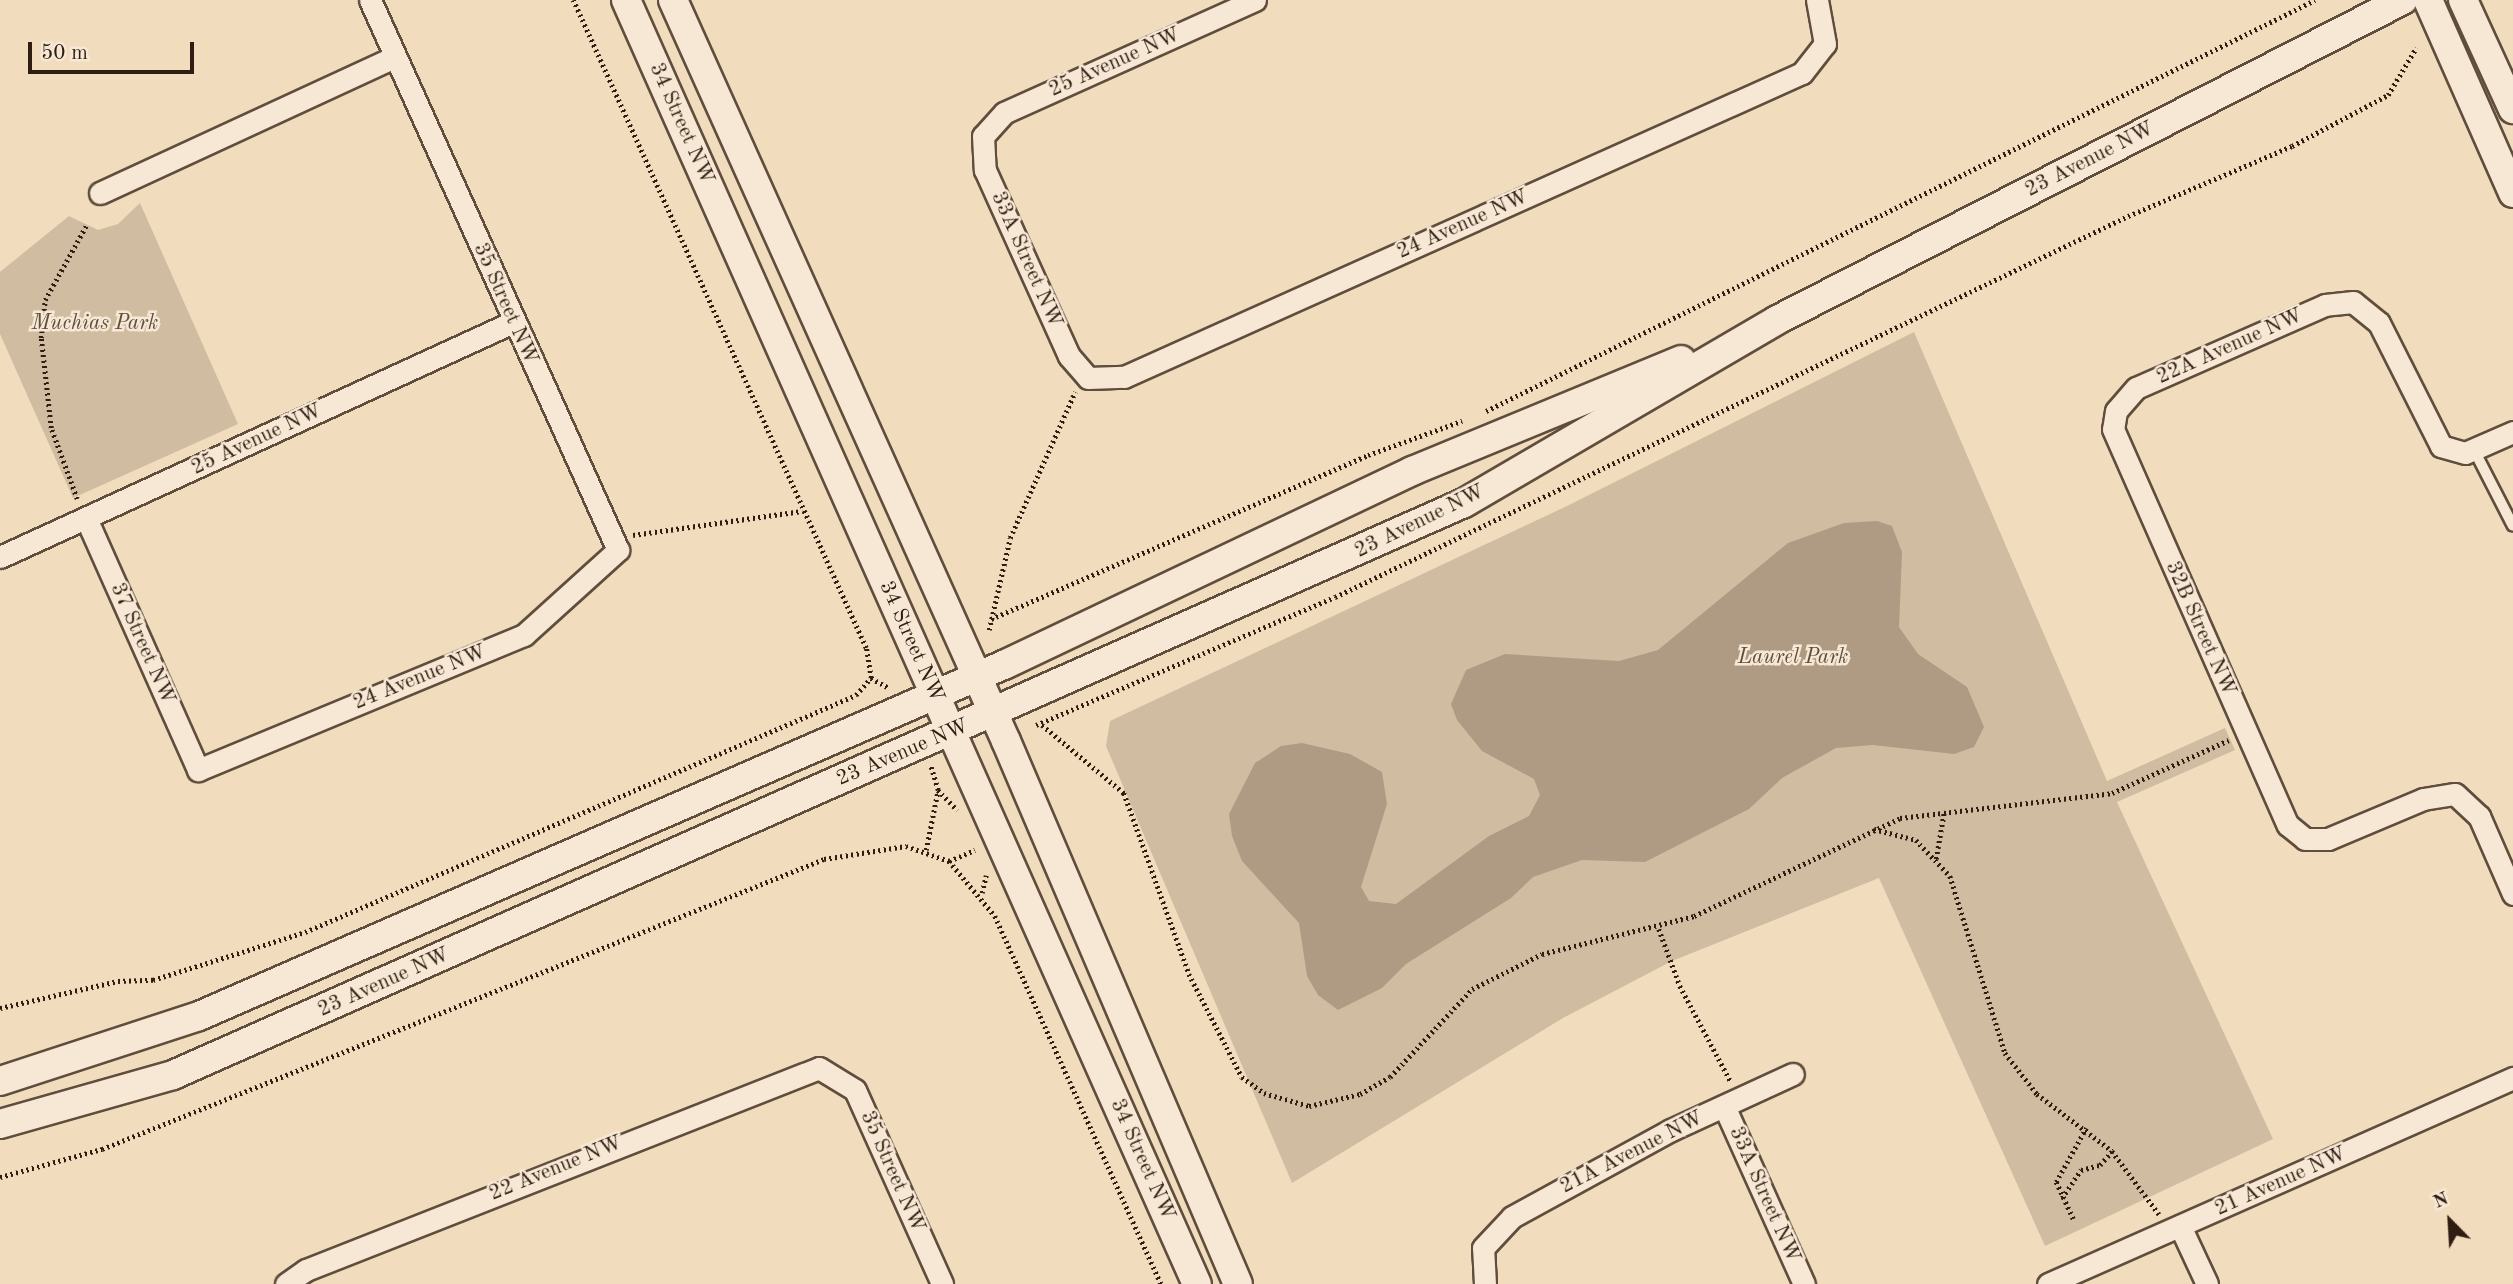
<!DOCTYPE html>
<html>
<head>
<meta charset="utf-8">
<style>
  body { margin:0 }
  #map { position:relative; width:2513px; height:1284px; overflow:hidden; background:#f1dcbe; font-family:"Old Standard TT",serif }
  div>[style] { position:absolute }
  .green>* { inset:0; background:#d0bca1 }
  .water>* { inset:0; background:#af9b83 }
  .path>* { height:4.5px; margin-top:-2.25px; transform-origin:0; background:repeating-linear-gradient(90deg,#301d11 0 2px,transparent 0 5.5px) }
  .roads { filter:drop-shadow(2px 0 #604d3c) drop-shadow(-2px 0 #604d3c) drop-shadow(0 2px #604d3c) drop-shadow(0 -2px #604d3c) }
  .lane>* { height:10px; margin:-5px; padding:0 5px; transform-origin:5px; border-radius:5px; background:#f6e8d5 }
  .street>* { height:21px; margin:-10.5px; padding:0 10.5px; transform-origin:10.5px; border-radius:10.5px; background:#f6e8d5 }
  .secondary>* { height:28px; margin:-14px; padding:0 14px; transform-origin:14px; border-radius:14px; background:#f6e8d5 }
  span { translate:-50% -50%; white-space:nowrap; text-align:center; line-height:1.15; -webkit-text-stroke:5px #f6e8d5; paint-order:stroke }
  .street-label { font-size:21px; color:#301d11 }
  .park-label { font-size:21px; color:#604d3c; font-style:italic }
  .north { position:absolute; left:2415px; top:1186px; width:70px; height:70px; -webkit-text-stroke:5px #f6e8d5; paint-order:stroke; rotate:336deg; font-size:19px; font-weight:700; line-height:28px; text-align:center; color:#301d11 }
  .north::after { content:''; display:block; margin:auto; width:24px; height:32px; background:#301d11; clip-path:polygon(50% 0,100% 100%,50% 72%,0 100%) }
  .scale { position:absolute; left:28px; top:42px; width:166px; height:32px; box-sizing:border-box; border:4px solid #301d11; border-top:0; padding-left:9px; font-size:21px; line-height:24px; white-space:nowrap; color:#301d11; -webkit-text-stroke:5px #f6e8d5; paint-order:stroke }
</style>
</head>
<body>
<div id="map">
  <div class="green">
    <div style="clip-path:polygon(140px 203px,238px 424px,73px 498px,0 334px,0 272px,69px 216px,98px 230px,118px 224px)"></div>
    <div style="clip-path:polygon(1914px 332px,2107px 781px,2225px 728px,2235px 750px,2117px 802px,2273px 1139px,2045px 1246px,1879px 878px,1672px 961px,1563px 1018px,1292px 1183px,1106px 746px,1110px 721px,1567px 506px)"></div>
  </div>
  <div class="water">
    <div style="clip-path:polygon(1877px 521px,1892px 526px,1902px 552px,1899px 627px,1918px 654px,1967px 687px,1984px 727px,1974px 747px,1954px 754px,1873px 745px,1836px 748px,1782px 778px,1749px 809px,1645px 862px,1582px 860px,1533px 877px,1511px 898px,1406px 964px,1382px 988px,1338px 1010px,1318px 995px,1307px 976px,1299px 923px,1242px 861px,1232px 836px,1229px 814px,1255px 763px,1281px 746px,1302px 743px,1350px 754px,1382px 772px,1387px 804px,1361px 887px,1369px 901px,1396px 904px,1489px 836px,1529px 816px,1540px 795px,1534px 779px,1482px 751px,1457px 720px,1451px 704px,1466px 670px,1505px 654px,1619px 661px,1658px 650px,1788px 543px,1844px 523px)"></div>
  </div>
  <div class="path">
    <div style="left:1486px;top:411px;width:925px;rotate:-26.37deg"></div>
    <div style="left:77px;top:499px;width:76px;rotate:-110.1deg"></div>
    <div style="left:51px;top:428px;width:91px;rotate:-96.3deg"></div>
    <div style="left:41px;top:338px;width:38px;rotate:-84deg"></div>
    <div style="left:45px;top:300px;width:85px;rotate:-61deg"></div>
    <div style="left:633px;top:535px;width:171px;rotate:-8.1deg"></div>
    <div style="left:991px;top:619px;width:411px;rotate:-23.5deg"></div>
    <div style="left:1368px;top:455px;width:100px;rotate:-19.9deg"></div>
    <div style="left:989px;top:630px;width:94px;rotate:-77.1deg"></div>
    <div style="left:1010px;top:538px;width:160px;rotate:-66deg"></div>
    <div style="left:871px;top:678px;width:21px;rotate:29deg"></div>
    <div style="left:1036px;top:725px;width:325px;rotate:-23.2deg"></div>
    <div style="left:1335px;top:597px;width:880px;rotate:-25.66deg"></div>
    <div style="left:2128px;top:216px;width:178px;rotate:-23.1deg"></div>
    <div style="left:2292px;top:146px;width:109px;rotate:-28deg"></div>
    <div style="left:2388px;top:95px;width:55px;rotate:-59.2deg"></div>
    <div style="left:1042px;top:725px;width:107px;rotate:39.7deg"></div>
    <div style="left:1124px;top:793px;width:192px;rotate:70.2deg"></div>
    <div style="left:1189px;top:974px;width:116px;rotate:62.8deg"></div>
    <div style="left:1242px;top:1077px;width:27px;rotate:36deg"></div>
    <div style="left:1264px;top:1093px;width:47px;rotate:16.1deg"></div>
    <div style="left:1309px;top:1106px;width:52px;rotate:-13.2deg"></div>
    <div style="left:1360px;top:1094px;width:34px;rotate:-30deg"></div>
    <div style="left:1390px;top:1077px;width:120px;rotate:-47deg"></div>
    <div style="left:1472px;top:989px;width:78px;rotate:-26.6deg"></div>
    <div style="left:1542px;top:954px;width:157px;rotate:-14deg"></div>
    <div style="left:1694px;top:916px;width:228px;rotate:-25.4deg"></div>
    <div style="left:1900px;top:818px;width:213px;rotate:-6.7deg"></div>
    <div style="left:2112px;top:793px;width:128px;rotate:-24.4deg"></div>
    <div style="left:938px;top:790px;width:28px;rotate:46deg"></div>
    <div style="left:1874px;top:829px;width:43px;rotate:14.7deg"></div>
    <div style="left:1916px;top:840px;width:50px;rotate:46.6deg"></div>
    <div style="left:1950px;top:876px;width:185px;rotate:72.7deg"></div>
    <div style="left:2005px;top:1053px;width:52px;rotate:52deg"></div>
    <div style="left:2037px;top:1094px;width:94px;rotate:37.2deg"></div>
    <div style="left:2112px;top:1151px;width:79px;rotate:53.3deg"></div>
    <div style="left:926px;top:850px;width:61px;rotate:-78.7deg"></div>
    <div style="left:938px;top:790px;width:27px;rotate:-107deg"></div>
    <div style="left:1936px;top:859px;width:48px;rotate:-80.3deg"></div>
    <div style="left:949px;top:861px;width:28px;rotate:-23deg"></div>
    <div style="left:982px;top:893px;width:18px;rotate:-77deg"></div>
    <div style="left:1659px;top:929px;width:61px;rotate:69.8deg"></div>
    <div style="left:1680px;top:986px;width:109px;rotate:62deg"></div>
    <div style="left:0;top:1008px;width:121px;rotate:-12.9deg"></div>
    <div style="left:118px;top:981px;width:35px;rotate:-2deg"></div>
    <div style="left:153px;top:980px;width:159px;rotate:-17.5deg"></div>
    <div style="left:305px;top:932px;width:600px;rotate:-23.27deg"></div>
    <div style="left:856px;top:695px;width:23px;rotate:-49deg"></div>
    <div style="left:871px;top:678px;width:30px;rotate:-99deg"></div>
    <div style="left:866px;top:648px;width:711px;rotate:-114.33deg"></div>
    <div style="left:0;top:1177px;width:106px;rotate:-15.4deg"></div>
    <div style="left:102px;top:1149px;width:778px;rotate:-21.88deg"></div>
    <div style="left:824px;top:859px;width:83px;rotate:-9deg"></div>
    <div style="left:906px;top:846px;width:46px;rotate:19.2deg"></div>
    <div style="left:949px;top:861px;width:72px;rotate:50.1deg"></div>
    <div style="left:995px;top:916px;width:404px;rotate:65.7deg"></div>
    <div style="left:2062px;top:1198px;width:34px;rotate:-56deg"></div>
    <div style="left:2081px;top:1170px;width:20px;rotate:-15deg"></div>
    <div style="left:2100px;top:1165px;width:18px;rotate:-49deg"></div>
    <div style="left:2073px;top:1219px;width:41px;rotate:-114.7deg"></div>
    <div style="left:2056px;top:1182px;width:62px;rotate:-60.9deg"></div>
  </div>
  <div class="roads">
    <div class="lane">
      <div style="left:2474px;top:450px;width:85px;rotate:62.8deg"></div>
    </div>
    <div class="street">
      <div style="left:1255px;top:0;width:275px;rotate:155.8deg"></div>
      <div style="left:1004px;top:113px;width:31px;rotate:132deg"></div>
      <div style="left:983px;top:136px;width:34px;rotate:87deg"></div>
      <div style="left:985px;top:170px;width:204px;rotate:65.7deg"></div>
      <div style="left:1069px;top:356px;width:29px;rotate:49deg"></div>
      <div style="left:1088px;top:378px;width:36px;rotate:-2deg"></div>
      <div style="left:1124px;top:377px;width:743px;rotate:-24.15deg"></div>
      <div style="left:1802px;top:73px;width:37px;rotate:-52deg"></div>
      <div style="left:1825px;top:44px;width:45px;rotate:-100.3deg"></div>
      <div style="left:100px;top:193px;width:324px;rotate:-24.8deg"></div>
      <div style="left:2513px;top:432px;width:52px;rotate:156.4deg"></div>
      <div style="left:2465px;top:453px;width:25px;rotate:-164deg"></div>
      <div style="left:2441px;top:446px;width:138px;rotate:-116.8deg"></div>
      <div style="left:2379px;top:323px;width:33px;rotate:-141deg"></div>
      <div style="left:2353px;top:302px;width:28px;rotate:174deg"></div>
      <div style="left:2325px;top:305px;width:206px;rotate:156.3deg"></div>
      <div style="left:2136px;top:388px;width:30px;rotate:131deg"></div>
      <div style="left:2116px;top:411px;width:18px;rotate:99deg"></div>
      <div style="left:2113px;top:429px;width:433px;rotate:66.2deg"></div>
      <div style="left:2288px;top:825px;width:22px;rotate:39deg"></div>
      <div style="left:2305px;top:839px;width:23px"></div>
      <div style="left:2328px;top:839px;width:103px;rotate:-22.8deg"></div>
      <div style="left:2423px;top:799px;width:32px;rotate:-9deg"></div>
      <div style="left:2455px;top:794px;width:33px;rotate:43deg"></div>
      <div style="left:2479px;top:816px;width:85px;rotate:66.4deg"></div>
      <div style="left:86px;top:518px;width:276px;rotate:66deg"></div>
      <div style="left:198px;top:770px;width:353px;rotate:-22.5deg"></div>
      <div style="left:524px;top:635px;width:127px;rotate:-42.1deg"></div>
      <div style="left:618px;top:550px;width:603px;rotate:-114.27deg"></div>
      <div style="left:0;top:557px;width:564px;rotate:-24.61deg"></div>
      <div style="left:1724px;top:1106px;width:195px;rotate:65.8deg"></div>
      <div style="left:2180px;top:1226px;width:64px;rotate:65deg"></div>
      <div style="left:286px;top:1284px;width:24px;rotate:-35deg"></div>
      <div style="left:306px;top:1270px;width:551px;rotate:-21.49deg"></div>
      <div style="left:819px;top:1068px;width:42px;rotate:31.4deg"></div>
      <div style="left:855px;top:1090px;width:213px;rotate:65.8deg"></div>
      <div style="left:1485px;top:1284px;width:36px;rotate:-93deg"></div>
      <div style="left:1483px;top:1248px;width:42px;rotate:-46.9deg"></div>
      <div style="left:1512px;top:1217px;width:181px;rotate:-28.7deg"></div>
      <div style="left:1671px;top:1130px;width:134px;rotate:-24.7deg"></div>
      <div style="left:2048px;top:1284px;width:509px;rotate:-23.89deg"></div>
    </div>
    <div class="secondary">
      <div style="left:626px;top:0;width:1405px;rotate:66.03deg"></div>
      <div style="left:673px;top:0;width:812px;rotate:65.8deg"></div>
      <div style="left:1006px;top:741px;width:590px;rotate:66.87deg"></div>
      <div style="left:2428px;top:0;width:211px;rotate:66.2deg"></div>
      <div style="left:2463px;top:0;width:120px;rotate:65.4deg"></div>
      <div style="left:0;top:1081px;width:209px;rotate:-18.1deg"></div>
      <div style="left:199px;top:1016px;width:880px;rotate:-23.57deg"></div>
      <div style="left:1006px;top:664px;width:450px;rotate:-25.4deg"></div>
      <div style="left:1412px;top:471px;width:291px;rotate:-22.4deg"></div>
      <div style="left:0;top:1124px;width:180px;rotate:-15.8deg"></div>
      <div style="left:173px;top:1075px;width:1412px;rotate:-23.9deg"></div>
      <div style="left:1464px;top:503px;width:363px;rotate:-30.3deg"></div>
      <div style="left:1777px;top:320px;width:703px;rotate:-27.08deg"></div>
    </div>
  </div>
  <div class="street-label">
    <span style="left:1115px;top:63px;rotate:-24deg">25 Avenue NW</span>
    <span style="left:681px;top:124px;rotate:66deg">34 Street NW</span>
    <span style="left:2090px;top:160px;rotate:-27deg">23 Avenue NW</span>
    <span style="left:1463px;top:225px;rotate:-24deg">24 Avenue NW</span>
    <span style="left:1026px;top:260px;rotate:66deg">33A Street NW</span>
    <span style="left:505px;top:304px;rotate:66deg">35 Street NW</span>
    <span style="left:2230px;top:347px;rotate:-24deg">22A Avenue NW</span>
    <span style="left:257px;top:440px;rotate:-25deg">25 Avenue NW</span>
    <span style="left:1420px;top:522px;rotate:-26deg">23 Avenue NW</span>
    <span style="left:2200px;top:629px;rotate:66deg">32B Street NW</span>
    <span style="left:911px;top:642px;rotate:66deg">34 Street NW</span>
    <span style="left:142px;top:644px;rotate:66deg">37 Street NW</span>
    <span style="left:420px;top:678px;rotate:-22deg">24 Avenue NW</span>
    <span style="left:903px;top:753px;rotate:-23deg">23 Avenue NW</span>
    <span style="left:384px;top:983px;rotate:-24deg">23 Avenue NW</span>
    <span style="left:1632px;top:1153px;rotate:-27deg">21A Avenue NW</span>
    <span style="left:1142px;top:1160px;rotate:66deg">34 Street NW</span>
    <span style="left:556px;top:1169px;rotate:-22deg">22 Avenue NW</span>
    <span style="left:892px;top:1172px;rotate:66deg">35 Street NW</span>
    <span style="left:2281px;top:1182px;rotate:-24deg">21 Avenue NW</span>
    <span style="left:1764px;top:1195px;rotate:66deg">33A Street NW</span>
  </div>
  <div class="park-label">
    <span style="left:95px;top:324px">Muchias Park</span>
    <span style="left:1793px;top:658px">Laurel Park</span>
  </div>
  <div class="north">N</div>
  <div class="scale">50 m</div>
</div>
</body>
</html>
